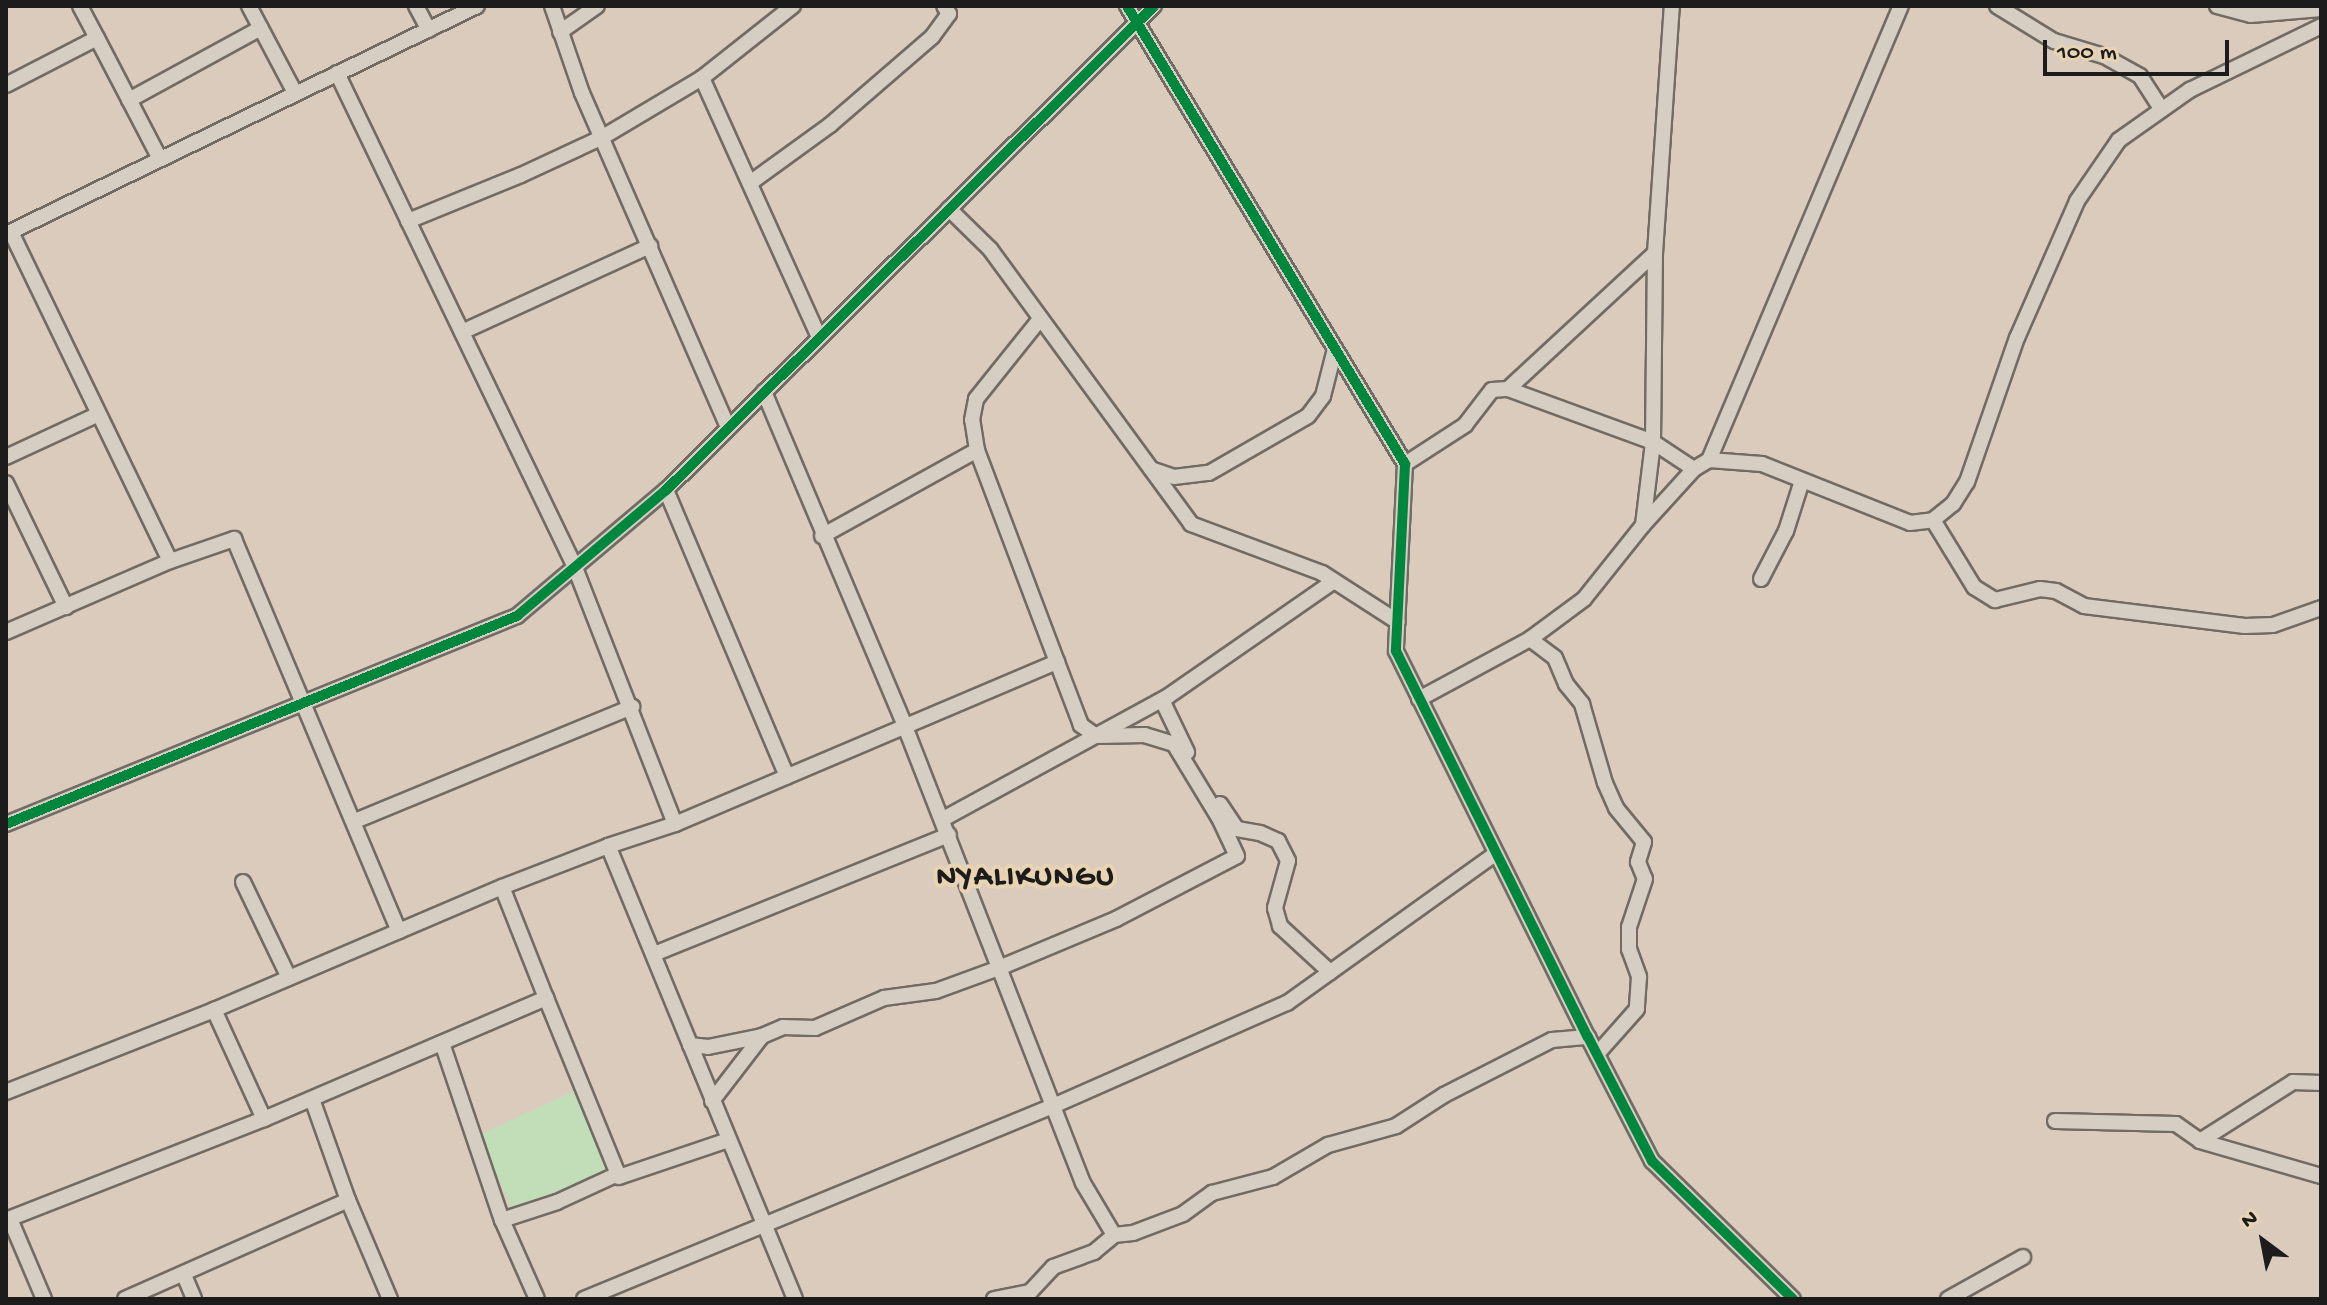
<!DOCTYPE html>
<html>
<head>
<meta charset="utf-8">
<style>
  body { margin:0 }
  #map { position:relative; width:2327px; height:1305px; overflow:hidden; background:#dacbbd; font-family:"Gochi Hand",sans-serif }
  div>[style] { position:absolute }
  .green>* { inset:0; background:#c2deb9; transform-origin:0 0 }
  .roads { filter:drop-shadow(2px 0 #726b64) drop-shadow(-2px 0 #726b64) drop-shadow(0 2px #726b64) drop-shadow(0 -2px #726b64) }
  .minor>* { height:14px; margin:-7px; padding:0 7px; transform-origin:7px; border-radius:7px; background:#d7cec3 }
  .cycleway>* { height:10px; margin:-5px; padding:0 5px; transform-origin:5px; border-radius:5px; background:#00873e }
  span { translate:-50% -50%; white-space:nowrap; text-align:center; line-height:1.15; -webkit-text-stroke:8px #e8d4b2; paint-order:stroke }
  .district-label { font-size:30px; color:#1c1c1c; font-weight:700; letter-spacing:2px }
  .frame { position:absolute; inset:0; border:8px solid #1c1c1c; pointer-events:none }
  .north { position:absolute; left:2223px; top:1201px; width:80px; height:80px; -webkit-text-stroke:6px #e8d4b2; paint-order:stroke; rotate:328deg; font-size:22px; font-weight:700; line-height:32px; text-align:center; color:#1c1c1c }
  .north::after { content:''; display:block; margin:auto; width:28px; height:36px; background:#1c1c1c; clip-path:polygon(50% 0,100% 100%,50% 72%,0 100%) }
  .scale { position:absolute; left:2043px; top:40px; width:186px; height:36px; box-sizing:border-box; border:4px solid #1c1c1c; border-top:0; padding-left:10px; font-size:24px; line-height:28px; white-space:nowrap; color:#1c1c1c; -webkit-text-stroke:6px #e8d4b2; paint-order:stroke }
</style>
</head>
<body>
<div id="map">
  <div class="green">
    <div style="left:578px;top:1089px;width:94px;height:110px;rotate:65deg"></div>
  </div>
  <div class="roads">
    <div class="minor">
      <div style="left:249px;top:6px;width:98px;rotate:62.1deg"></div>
      <div style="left:416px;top:6px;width:27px;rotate:62deg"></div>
      <div style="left:552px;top:6px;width:92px;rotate:71deg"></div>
      <div style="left:582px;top:93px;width:365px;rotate:66.4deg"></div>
      <div style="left:1127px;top:6px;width:536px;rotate:58.74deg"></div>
      <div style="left:1405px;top:464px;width:187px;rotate:92.8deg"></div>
      <div style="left:1396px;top:651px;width:431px;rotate:63.6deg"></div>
      <div style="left:1588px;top:1037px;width:140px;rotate:62.7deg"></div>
      <div style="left:1652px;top:1161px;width:197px;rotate:44.4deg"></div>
      <div style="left:1997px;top:6px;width:67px;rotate:31.6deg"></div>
      <div style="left:2054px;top:41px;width:52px;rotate:16.7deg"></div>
      <div style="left:2104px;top:56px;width:41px;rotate:29.1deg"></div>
      <div style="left:2140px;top:76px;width:40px;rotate:57.1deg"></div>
      <div style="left:2217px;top:6px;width:35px;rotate:15deg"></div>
      <div style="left:2251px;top:15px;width:70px;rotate:-4.9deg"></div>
      <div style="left:560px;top:32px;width:45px;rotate:-35.1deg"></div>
      <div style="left:97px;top:38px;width:136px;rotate:62.5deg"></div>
      <div style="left:337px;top:73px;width:546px;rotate:64.28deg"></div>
      <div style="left:574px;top:565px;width:278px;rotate:68.7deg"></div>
      <div style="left:702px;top:78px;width:284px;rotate:65.7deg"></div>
      <div style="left:6px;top:85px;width:102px;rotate:-27.3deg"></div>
      <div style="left:97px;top:38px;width:36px;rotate:-118deg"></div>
      <div style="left:129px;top:100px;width:150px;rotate:-28.6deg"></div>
      <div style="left:750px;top:183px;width:99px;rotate:-35.9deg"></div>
      <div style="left:830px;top:125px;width:135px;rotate:-40.8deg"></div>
      <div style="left:932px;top:37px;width:29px;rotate:-54deg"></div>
      <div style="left:949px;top:14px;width:9px;rotate:-122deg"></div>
      <div style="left:949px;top:209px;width:57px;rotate:44.3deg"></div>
      <div style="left:990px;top:249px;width:341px;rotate:53.8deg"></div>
      <div style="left:1191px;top:524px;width:140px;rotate:20.5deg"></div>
      <div style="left:1322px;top:573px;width:90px;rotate:32.8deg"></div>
      <div style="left:408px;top:221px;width:122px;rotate:-22.2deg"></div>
      <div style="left:521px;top:175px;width:90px;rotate:-24.9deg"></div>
      <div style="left:603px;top:137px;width:115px;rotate:-30.8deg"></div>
      <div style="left:702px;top:78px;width:116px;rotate:-38.4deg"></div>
      <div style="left:11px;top:232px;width:365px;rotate:64.2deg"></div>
      <div style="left:6px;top:234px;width:523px;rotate:-25.83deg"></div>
      <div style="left:462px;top:332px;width:207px;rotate:-24.6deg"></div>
      <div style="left:1508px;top:389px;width:200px;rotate:-42.8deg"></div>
      <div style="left:6px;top:457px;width:102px;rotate:-24.8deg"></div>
      <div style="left:1709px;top:460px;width:493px;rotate:-67.1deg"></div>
      <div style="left:1405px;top:464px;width:72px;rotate:-33deg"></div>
      <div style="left:1465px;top:425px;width:44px;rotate:-52.4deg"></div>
      <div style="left:1492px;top:390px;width:16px;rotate:-4deg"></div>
      <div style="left:1508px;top:389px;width:154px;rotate:20.1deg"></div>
      <div style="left:1653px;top:442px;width:49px;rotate:33.4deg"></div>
      <div style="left:1151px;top:469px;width:24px;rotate:19deg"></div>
      <div style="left:1174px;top:477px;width:35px;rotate:-7deg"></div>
      <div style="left:1209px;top:473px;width:114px;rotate:-29.9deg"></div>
      <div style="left:1308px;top:416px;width:25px;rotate:-53deg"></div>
      <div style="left:1323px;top:396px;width:49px;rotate:-75.7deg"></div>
      <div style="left:6px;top:483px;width:138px;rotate:64.2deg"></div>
      <div style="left:666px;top:490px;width:311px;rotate:67.1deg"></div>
      <div style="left:1933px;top:520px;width:79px;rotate:58.5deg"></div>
      <div style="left:1974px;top:587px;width:25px;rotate:32deg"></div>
      <div style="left:1995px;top:600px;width:46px;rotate:-13.7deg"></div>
      <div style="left:2040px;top:589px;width:16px;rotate:7deg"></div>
      <div style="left:2056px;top:591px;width:32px;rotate:28deg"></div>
      <div style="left:2084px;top:606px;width:162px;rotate:7.1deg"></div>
      <div style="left:2245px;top:626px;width:28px;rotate:-2deg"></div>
      <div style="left:2273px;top:625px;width:51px;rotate:-19.5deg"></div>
      <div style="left:1643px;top:525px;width:84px;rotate:-83.1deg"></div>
      <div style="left:1653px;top:442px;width:189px;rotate:-89.4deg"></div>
      <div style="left:1655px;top:253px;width:248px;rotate:-86.1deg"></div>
      <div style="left:822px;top:536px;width:177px;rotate:-29deg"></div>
      <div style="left:1761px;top:579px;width:54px;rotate:-62.5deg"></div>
      <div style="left:1786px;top:531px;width:52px;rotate:-72.3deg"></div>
      <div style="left:6px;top:632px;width:179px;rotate:-23.4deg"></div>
      <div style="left:170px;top:561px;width:68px;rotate:-19deg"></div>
      <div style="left:234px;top:539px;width:425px;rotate:67.2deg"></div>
      <div style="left:399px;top:931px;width:201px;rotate:156.9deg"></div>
      <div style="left:214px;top:1010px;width:224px;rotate:158.5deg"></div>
      <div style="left:1530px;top:639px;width:31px;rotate:37deg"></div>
      <div style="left:1555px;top:658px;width:28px;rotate:67deg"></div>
      <div style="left:1566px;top:684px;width:26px;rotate:51deg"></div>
      <div style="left:1582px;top:704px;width:82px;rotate:73.8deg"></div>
      <div style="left:1605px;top:783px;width:27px;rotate:66deg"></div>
      <div style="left:1616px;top:808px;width:44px;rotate:50.5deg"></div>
      <div style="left:1644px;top:842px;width:21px;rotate:107deg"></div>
      <div style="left:1638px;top:862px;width:18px;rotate:68deg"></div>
      <div style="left:1645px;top:879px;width:51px;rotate:108.4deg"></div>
      <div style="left:1629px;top:927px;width:22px;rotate:90deg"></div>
      <div style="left:1629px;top:949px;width:30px;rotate:70deg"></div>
      <div style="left:1639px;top:977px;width:32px;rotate:94deg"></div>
      <div style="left:1637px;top:1009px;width:60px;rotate:131.6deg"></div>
      <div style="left:1419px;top:699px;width:126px;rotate:-28.4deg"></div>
      <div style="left:1530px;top:639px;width:67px;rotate:-36.5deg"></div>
      <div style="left:1584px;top:599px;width:95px;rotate:-51.4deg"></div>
      <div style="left:1643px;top:525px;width:76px;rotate:-47.7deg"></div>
      <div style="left:1694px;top:469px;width:17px;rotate:-31deg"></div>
      <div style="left:1709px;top:460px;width:53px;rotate:4.3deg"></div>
      <div style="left:1762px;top:464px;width:159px;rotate:21.7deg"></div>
      <div style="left:1910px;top:523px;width:23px;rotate:-7deg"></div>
      <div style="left:1933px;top:520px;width:26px;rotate:-39deg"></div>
      <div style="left:1953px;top:504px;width:26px;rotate:-58deg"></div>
      <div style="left:1967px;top:482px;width:152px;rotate:-70.9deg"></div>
      <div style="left:2017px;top:338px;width:150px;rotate:-66.3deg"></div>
      <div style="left:2077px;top:201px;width:74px;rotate:-55.5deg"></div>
      <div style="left:2119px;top:140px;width:87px;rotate:-35.2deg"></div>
      <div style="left:2190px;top:90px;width:146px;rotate:-26deg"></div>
      <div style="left:1162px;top:700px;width:58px;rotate:64.3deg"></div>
      <div style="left:1220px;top:804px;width:30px;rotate:56deg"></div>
      <div style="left:1237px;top:829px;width:23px;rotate:10deg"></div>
      <div style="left:1260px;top:833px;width:20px;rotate:24deg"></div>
      <div style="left:1278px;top:841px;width:22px;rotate:63deg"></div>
      <div style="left:1288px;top:861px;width:49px;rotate:105.5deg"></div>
      <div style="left:1275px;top:908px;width:19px;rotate:74deg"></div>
      <div style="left:1280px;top:926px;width:68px;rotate:42.6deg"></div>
      <div style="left:943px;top:819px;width:255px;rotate:-28.6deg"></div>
      <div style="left:1167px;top:697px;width:203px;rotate:-34.8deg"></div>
      <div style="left:355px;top:821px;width:300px;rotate:-22.4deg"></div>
      <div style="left:6px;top:824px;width:552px;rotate:-22.15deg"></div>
      <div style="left:517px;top:616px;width:195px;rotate:-40.2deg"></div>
      <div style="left:666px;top:490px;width:687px;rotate:-44.76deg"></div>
      <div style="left:243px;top:882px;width:106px;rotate:64.4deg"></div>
      <div style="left:399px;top:931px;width:112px;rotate:-23.1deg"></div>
      <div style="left:654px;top:954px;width:318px;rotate:-22deg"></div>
      <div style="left:546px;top:998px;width:193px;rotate:67.8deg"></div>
      <div style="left:619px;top:1177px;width:115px;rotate:-18.7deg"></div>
      <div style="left:442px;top:1043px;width:187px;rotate:71.3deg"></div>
      <div style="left:502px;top:1220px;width:86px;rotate:66.1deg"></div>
      <div style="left:690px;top:1045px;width:18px;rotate:6deg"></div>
      <div style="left:708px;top:1047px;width:55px;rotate:-11.5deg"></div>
      <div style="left:312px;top:1099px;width:107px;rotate:70.4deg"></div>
      <div style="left:348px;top:1200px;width:108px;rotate:67deg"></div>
      <div style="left:712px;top:1101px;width:82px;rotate:-52.4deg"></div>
      <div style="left:762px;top:1036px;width:23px;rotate:-23deg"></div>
      <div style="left:783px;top:1027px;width:32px;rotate:2deg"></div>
      <div style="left:815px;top:1028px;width:75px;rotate:-23.5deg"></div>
      <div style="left:884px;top:998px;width:52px;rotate:-7.7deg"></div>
      <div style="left:936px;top:991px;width:67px;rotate:-20.1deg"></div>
      <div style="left:999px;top:968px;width:127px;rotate:-22.7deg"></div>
      <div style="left:1116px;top:919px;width:136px;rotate:-27.5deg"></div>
      <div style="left:1237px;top:856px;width:42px;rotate:-115.3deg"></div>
      <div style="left:1219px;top:818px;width:87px;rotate:-121.3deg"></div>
      <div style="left:1174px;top:744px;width:30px;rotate:-163deg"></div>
      <div style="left:1145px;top:735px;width:49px;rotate:178.8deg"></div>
      <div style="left:1096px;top:736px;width:19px;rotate:-144deg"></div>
      <div style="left:1081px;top:725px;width:67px;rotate:-110.9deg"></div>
      <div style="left:264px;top:1119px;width:307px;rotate:-23.2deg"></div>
      <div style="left:546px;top:998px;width:119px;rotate:-111.6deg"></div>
      <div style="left:502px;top:887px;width:114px;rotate:-21.1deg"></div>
      <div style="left:2055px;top:1121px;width:121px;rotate:1.4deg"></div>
      <div style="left:2176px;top:1124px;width:29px;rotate:35deg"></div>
      <div style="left:2200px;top:1141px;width:126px;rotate:16.1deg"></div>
      <div style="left:2200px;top:1141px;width:110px;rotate:-32.4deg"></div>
      <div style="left:2293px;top:1082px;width:28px;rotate:2deg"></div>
      <div style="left:10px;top:1219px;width:87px;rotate:67deg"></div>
      <div style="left:6px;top:1220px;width:277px;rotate:-21.4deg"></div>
      <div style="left:264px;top:1119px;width:120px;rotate:-114.6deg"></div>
      <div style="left:502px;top:1220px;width:58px;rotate:-18.1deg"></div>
      <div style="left:557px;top:1202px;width:67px;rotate:-24.7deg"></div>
      <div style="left:1114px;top:1235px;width:61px;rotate:-120.8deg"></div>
      <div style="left:1083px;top:1183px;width:83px;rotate:-111.3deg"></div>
      <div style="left:1053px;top:1106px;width:256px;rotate:-23.8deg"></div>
      <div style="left:1287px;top:1003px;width:256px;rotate:-35.6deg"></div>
      <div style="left:184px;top:1275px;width:26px;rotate:67deg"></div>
      <div style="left:125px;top:1299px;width:244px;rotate:-23.9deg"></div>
      <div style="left:584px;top:1299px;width:507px;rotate:-22.37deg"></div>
      <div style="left:1053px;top:1106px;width:406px;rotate:-111.3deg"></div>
      <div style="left:906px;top:728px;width:365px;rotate:-112.9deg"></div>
      <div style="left:795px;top:1299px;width:490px;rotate:-112.4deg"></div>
      <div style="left:608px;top:846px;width:71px;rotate:-18.2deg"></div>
      <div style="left:675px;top:824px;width:415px;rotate:-23deg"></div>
      <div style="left:1057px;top:662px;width:227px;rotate:-110.7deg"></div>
      <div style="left:977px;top:450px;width:30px;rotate:-99deg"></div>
      <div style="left:972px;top:420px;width:21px;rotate:-79deg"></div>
      <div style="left:976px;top:399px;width:102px;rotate:-51.3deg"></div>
      <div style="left:994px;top:1299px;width:37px;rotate:-11deg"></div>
      <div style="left:1030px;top:1292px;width:34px;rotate:-47deg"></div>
      <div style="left:1053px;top:1267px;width:44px;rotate:-20.1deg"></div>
      <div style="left:1094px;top:1252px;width:26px;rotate:-40deg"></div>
      <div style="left:1114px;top:1235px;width:19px;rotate:-6deg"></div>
      <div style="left:1133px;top:1233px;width:53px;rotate:-20.8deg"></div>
      <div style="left:1183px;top:1214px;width:36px;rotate:-36deg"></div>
      <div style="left:1212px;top:1193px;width:63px;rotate:-14.7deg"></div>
      <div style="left:1273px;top:1177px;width:64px;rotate:-30.2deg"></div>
      <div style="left:1328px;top:1145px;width:71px;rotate:-15.6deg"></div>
      <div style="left:1396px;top:1126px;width:57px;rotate:-32.9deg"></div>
      <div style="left:1444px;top:1095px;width:121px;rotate:-27deg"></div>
      <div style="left:1552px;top:1040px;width:36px;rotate:-5deg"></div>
      <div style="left:1948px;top:1299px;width:86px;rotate:-29.2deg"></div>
    </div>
  </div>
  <div class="cycleway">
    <div style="left:1127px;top:6px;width:536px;rotate:58.74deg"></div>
    <div style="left:1405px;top:464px;width:187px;rotate:92.8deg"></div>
    <div style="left:1396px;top:651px;width:431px;rotate:63.6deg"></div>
    <div style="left:1588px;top:1037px;width:140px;rotate:62.7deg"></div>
    <div style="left:1652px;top:1161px;width:197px;rotate:44.4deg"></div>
    <div style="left:6px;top:824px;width:552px;rotate:-22.15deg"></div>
    <div style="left:517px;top:616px;width:195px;rotate:-40.2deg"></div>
    <div style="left:666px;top:490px;width:687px;rotate:-44.76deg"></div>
  </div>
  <div class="district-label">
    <span style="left:1026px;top:879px">NYALIKUNGU</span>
  </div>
  <div class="frame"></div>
  <div class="north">N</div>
  <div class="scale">100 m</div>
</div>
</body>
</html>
